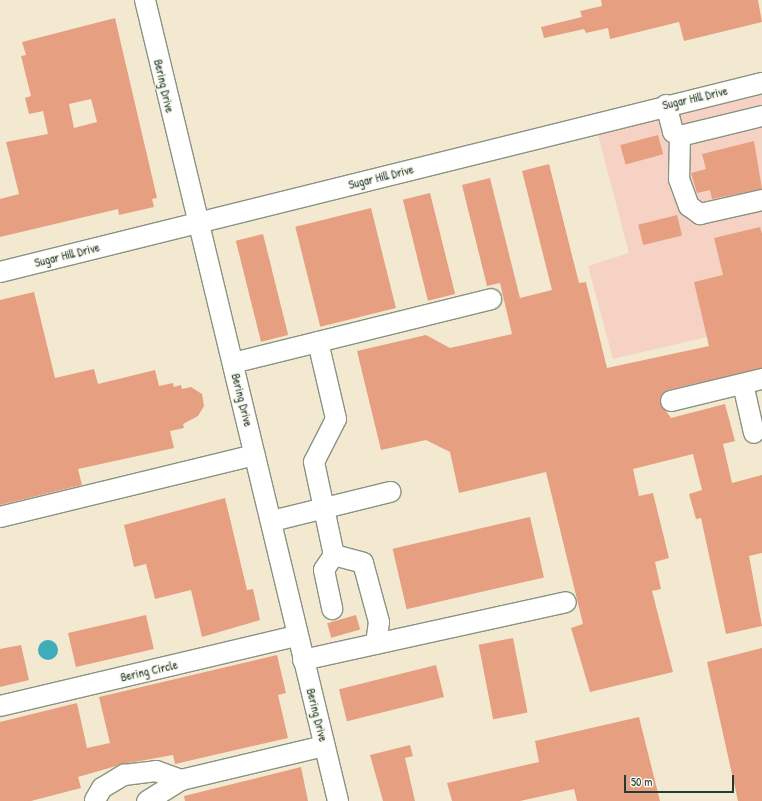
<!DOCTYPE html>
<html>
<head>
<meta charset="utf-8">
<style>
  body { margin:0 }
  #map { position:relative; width:762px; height:801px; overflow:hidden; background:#f3e9d1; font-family:"Patrick Hand",sans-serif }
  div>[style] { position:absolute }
  .built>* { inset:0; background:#f5d2c3 }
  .water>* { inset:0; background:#3dacbb }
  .round { border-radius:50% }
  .building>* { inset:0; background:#e69f80; transform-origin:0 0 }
  .roads { filter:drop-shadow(1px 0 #899382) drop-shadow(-1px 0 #899382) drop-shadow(0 1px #899382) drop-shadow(0 -1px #899382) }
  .minor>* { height:20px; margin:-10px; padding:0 10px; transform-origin:10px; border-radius:10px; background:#fff }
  span { translate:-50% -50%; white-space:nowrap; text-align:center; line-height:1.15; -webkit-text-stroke:3px #fbf7ec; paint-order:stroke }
  .street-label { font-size:12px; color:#1f3d34 }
  .scale { position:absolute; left:624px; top:775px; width:110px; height:18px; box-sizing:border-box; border:2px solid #1f3d34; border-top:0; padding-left:5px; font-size:12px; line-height:14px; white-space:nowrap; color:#1f3d34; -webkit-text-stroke:3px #fbf7ec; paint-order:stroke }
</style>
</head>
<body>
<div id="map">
  <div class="built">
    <div style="clip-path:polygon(762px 90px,762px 324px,613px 359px,588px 266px,629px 253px,597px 131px)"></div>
  </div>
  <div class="water">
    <div class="round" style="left:38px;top:640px;width:20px;height:20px"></div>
  </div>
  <div class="building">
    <div style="clip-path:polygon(601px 0,758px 0,762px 22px,684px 41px,679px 22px,610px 39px,608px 28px,586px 33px,584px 29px,544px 38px,541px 27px,582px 17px,580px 11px,602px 6px)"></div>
    <div style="clip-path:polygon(evenodd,115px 18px,157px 198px,152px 199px,154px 207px,119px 215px,118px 209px,0 237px,0 199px,19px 194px,6px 142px,48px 134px,43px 111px,29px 114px,25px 98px,31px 96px,21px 56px,26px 55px,22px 42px,115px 18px,91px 99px,97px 122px,74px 128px,69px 104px,91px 99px)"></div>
    <div style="left:658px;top:135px;width:20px;height:39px;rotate:75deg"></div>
    <div style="clip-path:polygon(754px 141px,762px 189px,712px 199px,710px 190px,697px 193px,691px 173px,706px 169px,702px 154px)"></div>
    <div style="clip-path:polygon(549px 164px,579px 283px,586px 282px,607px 368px,709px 346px,694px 282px,723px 275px,714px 238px,760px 227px,762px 234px,762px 368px,668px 390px,663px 393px,660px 403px,671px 418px,725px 404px,735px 441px,723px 444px,732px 483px,762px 475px,762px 553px,749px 556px,762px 626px,726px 634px,701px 518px,696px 519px,689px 494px,702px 490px,693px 454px,633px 469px,639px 496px,653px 493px,669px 558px,655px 562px,661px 589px,652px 591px,673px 672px,590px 692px,571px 628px,583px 624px,546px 472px,459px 493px,450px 452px,426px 440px,381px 450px,357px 351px,426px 335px,450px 348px,512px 334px,500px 283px,487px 286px,462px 185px,490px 178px,520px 298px,552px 290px,522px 171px)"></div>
    <div style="left:430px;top:193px;width:104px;height:28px;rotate:76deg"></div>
    <div style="left:371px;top:208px;width:103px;height:78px;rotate:76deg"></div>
    <div style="left:677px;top:215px;width:21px;height:40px;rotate:76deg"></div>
    <div style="left:263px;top:234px;width:104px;height:28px;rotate:76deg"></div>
    <div style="clip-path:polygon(34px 292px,55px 378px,94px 369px,98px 384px,155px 370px,159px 386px,173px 383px,174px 387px,181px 385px,182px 389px,191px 387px,202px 394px,204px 406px,198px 416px,183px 424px,184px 428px,170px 431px,174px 448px,78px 469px,82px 485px,0 505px,0 300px)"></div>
    <div style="clip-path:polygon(225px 498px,247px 590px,253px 589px,260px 620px,202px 637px,191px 590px,155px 599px,146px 564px,134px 567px,124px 525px)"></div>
    <div style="left:530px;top:517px;width:62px;height:141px;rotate:77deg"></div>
    <div style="left:146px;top:615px;width:35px;height:80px;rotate:77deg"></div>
    <div style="left:356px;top:615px;width:15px;height:30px;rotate:74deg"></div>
    <div style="left:513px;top:638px;width:76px;height:35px;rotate:79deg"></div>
    <div style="clip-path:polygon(21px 645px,29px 680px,0 687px,0 649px)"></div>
    <div style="clip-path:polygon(762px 648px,762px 801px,738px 801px,707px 662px)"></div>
    <div style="clip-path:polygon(277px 655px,286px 693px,278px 695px,288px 738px,175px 764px,173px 755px,123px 764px,78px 777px,81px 788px,31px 801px,0 801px,0 722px,77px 703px,87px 748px,110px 743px,99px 697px)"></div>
    <div style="left:436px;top:665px;width:33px;height:100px;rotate:76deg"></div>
    <div style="clip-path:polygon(639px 717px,660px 801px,577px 801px,574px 789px,520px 801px,452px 801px,447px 783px,539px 762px,535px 741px)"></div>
    <div style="clip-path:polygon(410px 745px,413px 756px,405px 758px,415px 801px,383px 801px,370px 755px)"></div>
    <div style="clip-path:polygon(301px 767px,308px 801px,185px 801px,184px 796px)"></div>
  </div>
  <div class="roads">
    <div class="minor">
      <div style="left:145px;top:0;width:824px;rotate:76.45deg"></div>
      <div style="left:666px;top:105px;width:28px;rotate:75deg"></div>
      <div style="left:673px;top:132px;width:8px;rotate:30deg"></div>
      <div style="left:680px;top:136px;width:84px;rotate:-13.7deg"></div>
      <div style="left:680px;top:136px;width:43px;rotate:91.3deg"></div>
      <div style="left:679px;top:179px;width:29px;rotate:70deg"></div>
      <div style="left:689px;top:206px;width:14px;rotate:36deg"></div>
      <div style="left:700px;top:214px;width:64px;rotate:-12.7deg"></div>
      <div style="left:0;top:272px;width:785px;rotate:-13.93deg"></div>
      <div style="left:318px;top:342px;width:79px;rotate:76.8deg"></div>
      <div style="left:336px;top:419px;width:48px;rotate:117.1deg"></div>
      <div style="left:314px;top:462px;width:95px;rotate:77.9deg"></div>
      <div style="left:334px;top:555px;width:18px;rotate:124deg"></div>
      <div style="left:324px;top:570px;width:40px;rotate:78deg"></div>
      <div style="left:233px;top:363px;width:266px;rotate:-13.9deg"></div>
      <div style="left:743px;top:384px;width:50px;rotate:77.3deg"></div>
      <div style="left:671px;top:401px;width:94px;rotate:-13.6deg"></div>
      <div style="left:0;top:517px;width:262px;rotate:-13.7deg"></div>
      <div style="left:272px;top:521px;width:122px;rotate:-13.8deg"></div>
      <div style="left:334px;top:555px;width:30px;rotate:15deg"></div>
      <div style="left:363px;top:563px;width:61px;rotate:74.8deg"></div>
      <div style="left:379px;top:622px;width:22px;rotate:98deg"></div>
      <div style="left:303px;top:660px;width:269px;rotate:-12.4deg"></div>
      <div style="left:0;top:706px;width:305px;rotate:-13.3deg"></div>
      <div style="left:181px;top:780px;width:147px;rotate:-13.4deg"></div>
      <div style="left:95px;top:800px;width:14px;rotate:-60deg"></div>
      <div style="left:102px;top:788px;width:26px;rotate:-31deg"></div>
      <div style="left:124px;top:775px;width:32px;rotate:-7deg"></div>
      <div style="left:156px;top:771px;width:27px;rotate:20deg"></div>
      <div style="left:181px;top:780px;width:40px;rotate:148deg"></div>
    </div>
  </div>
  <div class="street-label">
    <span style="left:164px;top:86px;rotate:77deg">Bering Drive</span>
    <span style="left:695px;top:98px;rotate:-13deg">Sugar Hill Drive</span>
    <span style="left:381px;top:177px;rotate:-14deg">Sugar Hill Drive</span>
    <span style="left:67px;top:255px;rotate:-14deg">Sugar Hill Drive</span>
    <span style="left:242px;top:400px;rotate:76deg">Bering Drive</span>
    <span style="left:149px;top:671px;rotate:-13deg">Bering Circle</span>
    <span style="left:317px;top:715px;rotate:76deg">Bering Drive</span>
  </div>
  <div class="scale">50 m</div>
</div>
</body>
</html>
